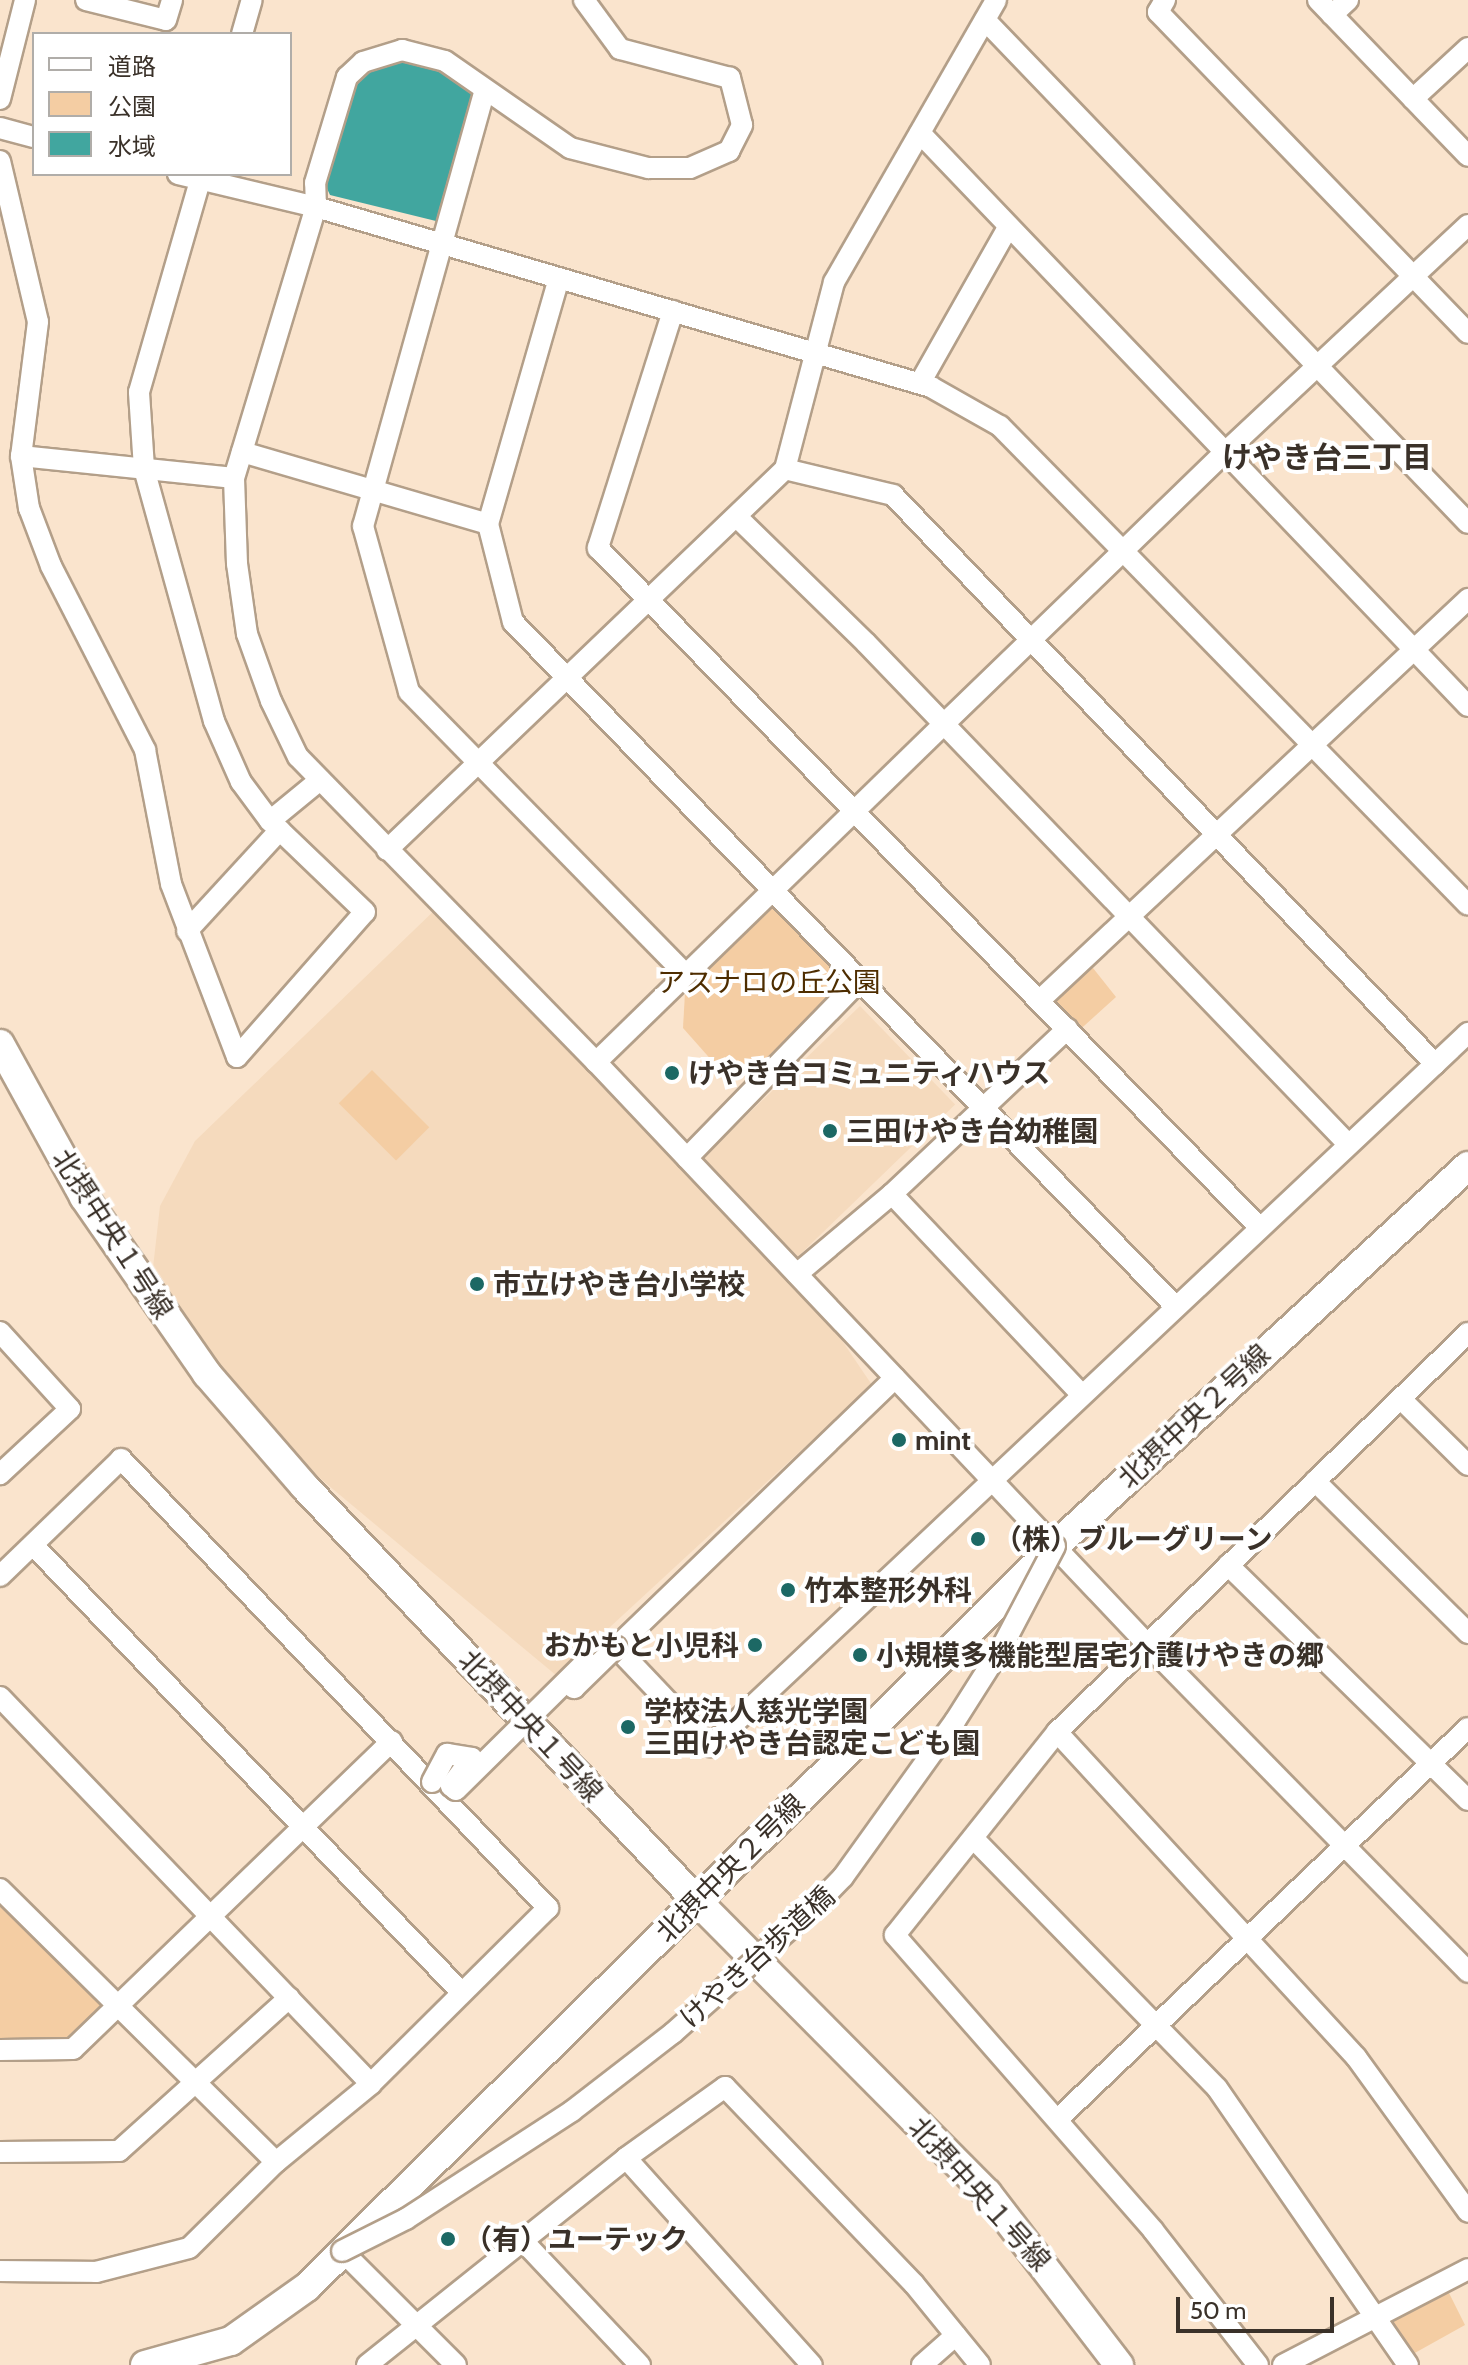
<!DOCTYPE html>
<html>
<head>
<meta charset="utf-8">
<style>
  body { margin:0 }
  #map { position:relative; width:1468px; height:2365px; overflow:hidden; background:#fae4cd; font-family:Cabin,"Noto Sans JP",sans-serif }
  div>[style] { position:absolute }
  .built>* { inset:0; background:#f5dabd; transform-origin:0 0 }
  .green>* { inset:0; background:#f4cda3; transform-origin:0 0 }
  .water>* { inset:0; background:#41a69f }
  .roads { filter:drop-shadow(2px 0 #b39f89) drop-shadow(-2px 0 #b39f89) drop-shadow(0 2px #b39f89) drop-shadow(0 -2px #b39f89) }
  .street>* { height:20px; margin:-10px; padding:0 10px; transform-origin:10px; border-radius:10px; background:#fff }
  .secondary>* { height:28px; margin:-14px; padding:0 14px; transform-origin:14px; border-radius:14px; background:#fff }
  .bridges { filter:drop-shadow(2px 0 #b39f89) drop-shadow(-2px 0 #b39f89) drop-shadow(0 2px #b39f89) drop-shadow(0 -2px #b39f89) }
  .street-bridge>* { height:20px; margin:-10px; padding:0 10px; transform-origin:10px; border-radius:10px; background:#fff }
  .dots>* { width:22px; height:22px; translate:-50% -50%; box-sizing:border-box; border:4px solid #fff; border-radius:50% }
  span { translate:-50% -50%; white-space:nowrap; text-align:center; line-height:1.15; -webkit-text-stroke:8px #fff; paint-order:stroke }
  .park-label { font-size:28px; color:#4e2d00 }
  .poi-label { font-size:28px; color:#3a3129; font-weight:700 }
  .left { translate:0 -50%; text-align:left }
  .right { translate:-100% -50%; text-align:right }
  .street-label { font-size:28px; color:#3a3129 }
  .neighbourhood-label { font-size:30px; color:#3a3129; font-weight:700 }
  .legend { position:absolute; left:32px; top:32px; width:260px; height:144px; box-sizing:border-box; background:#fff; border:2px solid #b0ada9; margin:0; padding:10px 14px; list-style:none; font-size:24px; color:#3a3129 }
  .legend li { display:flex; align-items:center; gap:16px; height:40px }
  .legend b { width:40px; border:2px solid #b0ada9 }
  .scale { position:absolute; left:1176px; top:2297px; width:158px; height:36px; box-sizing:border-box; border:4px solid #3a3129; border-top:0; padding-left:10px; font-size:24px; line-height:28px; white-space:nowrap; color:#3a3129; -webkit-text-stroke:6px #fff; paint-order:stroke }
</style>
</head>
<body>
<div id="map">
  <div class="built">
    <div style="clip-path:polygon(440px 905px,797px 1274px,872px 1385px,557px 1676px,238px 1410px,150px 1294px,160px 1206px,195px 1141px)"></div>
    <div style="left:860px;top:1006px;width:137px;height:219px;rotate:46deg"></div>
  </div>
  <div class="green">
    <div style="clip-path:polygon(771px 892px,857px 983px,763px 1076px,722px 1072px,683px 1028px,686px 975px)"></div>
    <div style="clip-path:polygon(1085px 958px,1116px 997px,1074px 1035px,1048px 1010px,1050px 990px)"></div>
    <div style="left:372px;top:1070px;width:81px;height:47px;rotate:45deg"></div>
    <div style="clip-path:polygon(0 1889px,118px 2007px,73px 2049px,0 2050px)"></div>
    <div style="clip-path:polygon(1444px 2283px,1465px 2325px,1404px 2359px,1383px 2330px,1388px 2314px)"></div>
  </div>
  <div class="water">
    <div style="clip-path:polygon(396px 59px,436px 66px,473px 94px,440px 222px,330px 195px,323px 180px,351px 88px,371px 67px)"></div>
  </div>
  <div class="roads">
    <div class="street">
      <div style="left:86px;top:0;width:82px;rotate:14deg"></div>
      <div style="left:166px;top:20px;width:21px;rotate:-73deg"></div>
      <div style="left:1165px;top:0;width:14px;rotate:120deg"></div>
      <div style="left:1158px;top:12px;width:446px;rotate:46deg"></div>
      <div style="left:1318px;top:0;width:216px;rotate:46.1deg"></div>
      <div style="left:1332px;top:15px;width:22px;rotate:-43deg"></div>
      <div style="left:985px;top:20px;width:697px;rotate:46.16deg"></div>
      <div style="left:242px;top:34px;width:35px;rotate:-74deg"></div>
      <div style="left:484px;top:93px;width:450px;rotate:105.6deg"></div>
      <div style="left:363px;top:526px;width:172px;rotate:74.5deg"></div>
      <div style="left:409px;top:692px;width:396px;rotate:45.6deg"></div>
      <div style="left:0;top:99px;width:102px;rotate:-75.8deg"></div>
      <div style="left:1413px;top:99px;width:75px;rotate:-42.8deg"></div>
      <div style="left:0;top:128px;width:35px;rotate:15deg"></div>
      <div style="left:920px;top:133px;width:793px;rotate:46.28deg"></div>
      <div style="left:0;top:161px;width:165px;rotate:76.7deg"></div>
      <div style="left:38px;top:322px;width:135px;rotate:97.2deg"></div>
      <div style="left:21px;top:456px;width:53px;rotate:81.3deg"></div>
      <div style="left:29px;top:508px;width:62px;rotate:69.2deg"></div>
      <div style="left:51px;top:566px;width:207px;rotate:62.9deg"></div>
      <div style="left:145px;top:750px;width:136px;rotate:79deg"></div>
      <div style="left:171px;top:884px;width:185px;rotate:69.1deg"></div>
      <div style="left:237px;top:1057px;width:193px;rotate:-48.6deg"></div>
      <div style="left:365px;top:912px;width:132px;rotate:-136.2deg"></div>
      <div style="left:270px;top:821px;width:49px;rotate:-126.6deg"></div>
      <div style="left:241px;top:782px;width:67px;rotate:-113.9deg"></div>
      <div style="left:214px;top:721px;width:263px;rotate:-105.5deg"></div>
      <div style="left:144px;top:468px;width:76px;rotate:-93.8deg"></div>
      <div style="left:139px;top:392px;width:227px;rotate:-73.9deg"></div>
      <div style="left:178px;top:174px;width:142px;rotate:13.4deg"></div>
      <div style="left:316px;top:207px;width:24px;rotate:-92deg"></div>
      <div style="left:315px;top:183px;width:111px;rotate:-73.2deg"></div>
      <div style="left:347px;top:77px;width:22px;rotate:-43deg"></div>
      <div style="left:363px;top:62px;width:41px;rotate:-17.1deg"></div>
      <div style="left:402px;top:50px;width:44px;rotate:14.3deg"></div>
      <div style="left:445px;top:61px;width:152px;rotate:34.8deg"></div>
      <div style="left:570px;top:148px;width:81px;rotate:14.4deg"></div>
      <div style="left:648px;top:168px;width:42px"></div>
      <div style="left:690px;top:168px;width:43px;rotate:-23.6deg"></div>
      <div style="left:729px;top:151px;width:29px;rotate:-63deg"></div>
      <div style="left:742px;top:125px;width:49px;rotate:-104.3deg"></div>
      <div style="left:730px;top:78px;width:114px;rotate:-165.2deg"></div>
      <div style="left:620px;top:49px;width:61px;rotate:-126.3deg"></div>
      <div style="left:1468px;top:225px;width:333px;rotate:136.9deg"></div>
      <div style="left:1225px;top:452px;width:142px;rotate:135.9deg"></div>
      <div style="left:1123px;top:551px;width:249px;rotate:136deg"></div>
      <div style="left:944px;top:724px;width:241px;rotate:135.8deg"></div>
      <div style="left:771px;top:892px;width:244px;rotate:135.8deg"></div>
      <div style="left:596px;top:1062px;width:426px;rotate:-134.3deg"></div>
      <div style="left:298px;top:757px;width:62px;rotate:-115.7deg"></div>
      <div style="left:271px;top:701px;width:71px;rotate:-109.7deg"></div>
      <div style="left:247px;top:634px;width:71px;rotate:-98.1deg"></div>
      <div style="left:237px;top:564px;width:86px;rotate:-92deg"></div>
      <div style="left:234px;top:478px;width:283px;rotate:-73.2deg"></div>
      <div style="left:316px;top:207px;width:641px;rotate:16.31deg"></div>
      <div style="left:931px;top:387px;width:79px;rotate:29.5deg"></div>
      <div style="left:1000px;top:426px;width:175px;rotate:45.5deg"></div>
      <div style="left:1123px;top:551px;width:271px;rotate:45.7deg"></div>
      <div style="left:1312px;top:745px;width:223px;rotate:45.7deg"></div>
      <div style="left:559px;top:278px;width:256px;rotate:106.1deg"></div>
      <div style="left:488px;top:524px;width:101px;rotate:75.7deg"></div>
      <div style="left:513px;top:622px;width:952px;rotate:45.94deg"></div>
      <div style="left:673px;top:311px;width:249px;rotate:107.6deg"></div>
      <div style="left:598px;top:548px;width:948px;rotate:45.77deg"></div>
      <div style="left:920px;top:383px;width:180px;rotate:-60.5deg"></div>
      <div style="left:242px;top:452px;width:256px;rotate:16.3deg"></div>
      <div style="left:21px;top:456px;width:214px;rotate:5.9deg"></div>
      <div style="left:785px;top:469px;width:111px;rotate:13.5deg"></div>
      <div style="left:893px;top:495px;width:786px;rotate:46.39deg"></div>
      <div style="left:739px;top:519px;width:177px;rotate:44.3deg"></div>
      <div style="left:866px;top:643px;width:695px;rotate:46.11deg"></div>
      <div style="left:270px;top:821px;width:65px;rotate:-39.4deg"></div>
      <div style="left:387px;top:850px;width:551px;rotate:-43.75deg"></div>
      <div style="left:785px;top:469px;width:193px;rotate:-75.3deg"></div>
      <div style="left:834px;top:282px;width:325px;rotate:-60.1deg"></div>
      <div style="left:187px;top:931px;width:137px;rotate:-47.4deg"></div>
      <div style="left:1040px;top:1000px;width:587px;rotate:-43.13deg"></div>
      <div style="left:596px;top:1062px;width:801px;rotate:46.57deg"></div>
      <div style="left:1147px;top:1644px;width:459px;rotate:45.6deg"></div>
      <div style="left:687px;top:1158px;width:244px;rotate:-45.8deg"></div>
      <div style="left:892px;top:1194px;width:275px;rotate:46.6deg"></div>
      <div style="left:797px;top:1274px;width:124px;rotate:-40.1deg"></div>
      <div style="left:892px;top:1194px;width:241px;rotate:-43.3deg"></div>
      <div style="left:0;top:1332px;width:104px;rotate:47.7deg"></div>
      <div style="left:70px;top:1409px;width:96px;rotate:137.1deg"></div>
      <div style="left:895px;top:1378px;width:388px;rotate:136deg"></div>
      <div style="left:616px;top:1647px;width:137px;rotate:46.5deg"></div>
      <div style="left:710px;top:1746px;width:1041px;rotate:-43.25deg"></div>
      <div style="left:1401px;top:1399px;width:94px;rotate:44.6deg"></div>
      <div style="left:1315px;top:1481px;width:216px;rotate:44.8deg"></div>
      <div style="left:33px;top:1545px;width:620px;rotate:46.24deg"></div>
      <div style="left:1228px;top:1565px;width:336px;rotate:44.4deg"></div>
      <div style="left:0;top:1576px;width:168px;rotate:-44deg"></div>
      <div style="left:121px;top:1459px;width:620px;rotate:46.44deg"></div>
      <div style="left:548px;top:1908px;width:250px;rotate:135.2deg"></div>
      <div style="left:371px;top:2084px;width:123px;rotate:140.6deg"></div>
      <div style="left:276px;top:2162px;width:122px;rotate:135.3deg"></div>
      <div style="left:189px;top:2248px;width:96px;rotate:165.5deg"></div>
      <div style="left:96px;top:2272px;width:96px;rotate:-179.4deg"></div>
      <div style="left:0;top:1697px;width:536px;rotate:46.21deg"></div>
      <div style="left:1057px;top:1732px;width:442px;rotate:47.4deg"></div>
      <div style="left:1356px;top:2057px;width:191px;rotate:54.1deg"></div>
      <div style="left:973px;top:1838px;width:349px;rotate:45.7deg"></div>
      <div style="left:1217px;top:2088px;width:336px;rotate:55.4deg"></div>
      <div style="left:0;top:1889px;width:388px;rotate:44.7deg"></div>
      <div style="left:0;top:2050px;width:73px;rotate:-0.8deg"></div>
      <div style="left:73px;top:2049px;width:443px;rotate:-44deg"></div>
      <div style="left:1059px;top:2118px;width:565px;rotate:-43.64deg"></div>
      <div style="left:0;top:2152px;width:119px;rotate:-0.5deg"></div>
      <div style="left:119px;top:2151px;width:229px;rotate:-42deg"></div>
      <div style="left:626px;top:2158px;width:278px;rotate:48.1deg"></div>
      <div style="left:524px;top:2242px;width:169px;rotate:46.7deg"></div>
      <div style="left:342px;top:2251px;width:161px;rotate:45deg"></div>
      <div style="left:367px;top:2365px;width:332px;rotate:-38.6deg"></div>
      <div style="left:626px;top:2158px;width:122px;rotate:-35.6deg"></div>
      <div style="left:725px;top:2087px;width:273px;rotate:46.2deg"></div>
      <div style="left:914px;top:2284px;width:104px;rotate:50.8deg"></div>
      <div style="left:922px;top:2365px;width:45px;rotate:-41.4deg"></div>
      <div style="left:1258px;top:2365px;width:171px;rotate:-127.9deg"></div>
      <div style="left:1153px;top:2230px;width:392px;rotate:-131.2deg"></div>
      <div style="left:895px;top:1935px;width:260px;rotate:-51.4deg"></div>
      <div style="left:1057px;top:1732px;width:573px;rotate:-44.15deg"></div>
      <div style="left:1283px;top:2365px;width:208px;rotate:-27.4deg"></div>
    </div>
    <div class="secondary">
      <div style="left:0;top:1044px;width:175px;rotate:61.2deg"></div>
      <div style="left:84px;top:1197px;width:216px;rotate:55.2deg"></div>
      <div style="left:207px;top:1374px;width:148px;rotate:49.1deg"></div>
      <div style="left:304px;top:1486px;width:572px;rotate:46.56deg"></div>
      <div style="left:697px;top:1901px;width:412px;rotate:45.2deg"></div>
      <div style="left:987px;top:2193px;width:217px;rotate:52.5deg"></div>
      <div style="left:145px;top:2365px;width:89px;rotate:-15.6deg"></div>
      <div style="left:231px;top:2341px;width:93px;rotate:-35.4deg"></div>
      <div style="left:307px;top:2287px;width:1053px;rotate:-44.73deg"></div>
      <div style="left:1055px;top:1546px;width:561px;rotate:-42.62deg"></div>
    </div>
  </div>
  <div class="bridges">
    <div class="street-bridge">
      <div style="left:432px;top:1782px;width:32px;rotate:-62deg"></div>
      <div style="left:447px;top:1754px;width:25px;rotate:9deg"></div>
      <div style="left:472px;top:1758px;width:35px;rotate:127deg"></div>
      <div style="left:451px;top:1786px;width:6px;rotate:39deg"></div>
      <div style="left:456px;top:1790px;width:182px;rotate:-44.6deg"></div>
      <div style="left:586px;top:1662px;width:5px;rotate:37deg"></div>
      <div style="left:590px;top:1665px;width:28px;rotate:136deg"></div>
      <div style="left:570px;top:1684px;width:6px;rotate:45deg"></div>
      <div style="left:574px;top:1688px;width:59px;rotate:-44.3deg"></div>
      <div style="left:342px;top:2251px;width:72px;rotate:-26.6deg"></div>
      <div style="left:406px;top:2219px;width:198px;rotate:-33deg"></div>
      <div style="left:572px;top:2111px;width:128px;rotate:-37.7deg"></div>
      <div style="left:673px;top:2033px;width:185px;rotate:-41.7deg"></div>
      <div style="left:811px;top:1910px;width:46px;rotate:-45.9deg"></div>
      <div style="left:843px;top:1877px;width:192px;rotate:-54.3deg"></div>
      <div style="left:955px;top:1721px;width:88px;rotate:-57.6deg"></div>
      <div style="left:1002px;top:1647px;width:114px;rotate:-62.3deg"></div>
    </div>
  </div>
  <div class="dots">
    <div style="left:672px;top:1073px;background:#1c6864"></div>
    <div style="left:830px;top:1131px;background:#1c6864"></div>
    <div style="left:477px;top:1284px;background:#1c6864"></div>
    <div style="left:899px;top:1440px;background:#1c6864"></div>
    <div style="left:978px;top:1539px;background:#1c6864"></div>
    <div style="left:788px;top:1590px;background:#1c6864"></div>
    <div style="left:755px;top:1645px;background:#1c6864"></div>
    <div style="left:860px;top:1655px;background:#1c6864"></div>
    <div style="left:628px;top:1727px;background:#1c6864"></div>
    <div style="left:448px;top:2239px;background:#1c6864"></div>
  </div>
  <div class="park-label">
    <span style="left:769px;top:982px">アスナロの丘公園</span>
  </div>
  <div class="poi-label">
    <span class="left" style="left:688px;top:1073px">けやき台コミュニティハウス</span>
    <span class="left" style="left:846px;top:1131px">三田けやき台幼稚園</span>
    <span class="left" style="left:493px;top:1284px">市立けやき台小学校</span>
    <span class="left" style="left:915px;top:1440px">mint</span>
    <span class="left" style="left:994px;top:1539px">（株）ブルーグリーン</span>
    <span class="left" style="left:804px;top:1590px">竹本整形外科</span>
    <span class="right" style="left:739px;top:1645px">おかもと小児科</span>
    <span class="left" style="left:876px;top:1655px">小規模多機能型居宅介護けやきの郷</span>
    <span class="left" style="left:644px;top:1727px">学校法人慈光学園<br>三田けやき台認定こども園</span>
    <span class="left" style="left:464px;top:2239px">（有）ユーテック</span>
  </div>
  <div class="street-label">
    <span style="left:113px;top:1234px;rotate:57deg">北摂中央１号線</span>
    <span style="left:1194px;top:1416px;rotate:-43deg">北摂中央２号線</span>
    <span style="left:531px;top:1726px;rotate:47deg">北摂中央１号線</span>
    <span style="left:730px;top:1868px;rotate:-45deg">北摂中央２号線</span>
    <span style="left:757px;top:1957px;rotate:-42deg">けやき台歩道橋</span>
    <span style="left:980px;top:2194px;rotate:48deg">北摂中央１号線</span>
  </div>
  <div class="neighbourhood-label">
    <span style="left:1327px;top:458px">けやき台三丁目</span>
  </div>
  <ul class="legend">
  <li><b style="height:10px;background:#fff"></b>道路</li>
  <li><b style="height:22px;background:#f4cda3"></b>公園</li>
  <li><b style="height:22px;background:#41a69f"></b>水域</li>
  </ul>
  <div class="scale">50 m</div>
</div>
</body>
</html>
